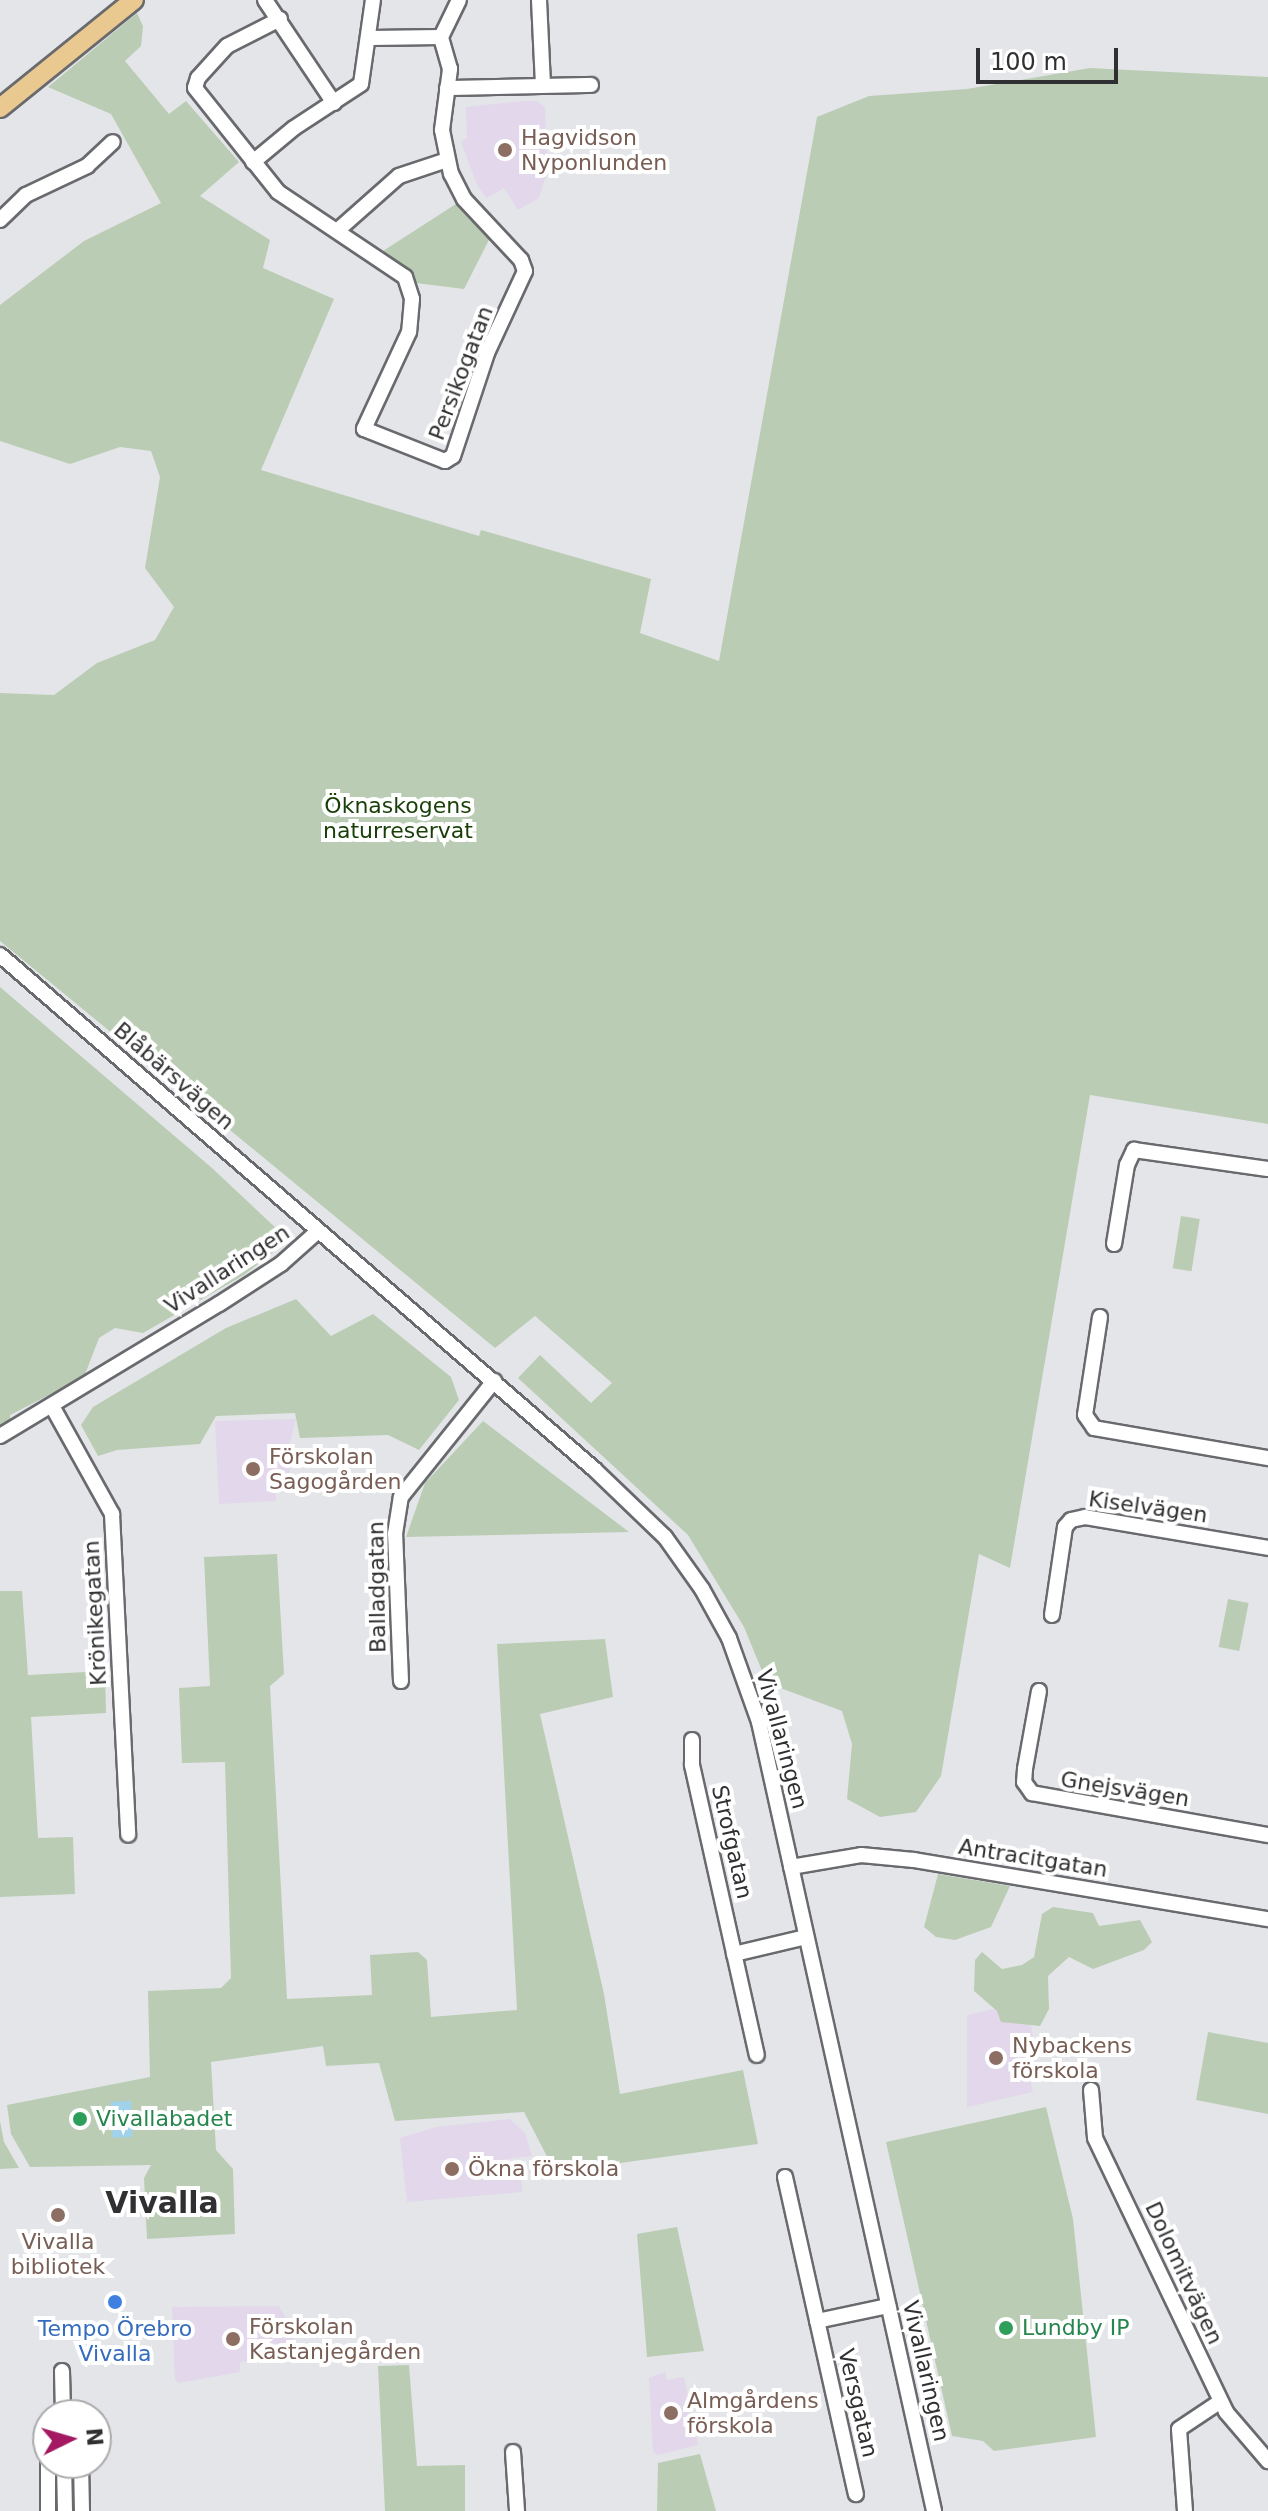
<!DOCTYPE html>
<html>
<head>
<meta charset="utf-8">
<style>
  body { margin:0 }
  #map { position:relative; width:1268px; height:2511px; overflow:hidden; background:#e4e5e9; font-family:"DejaVu Sans",sans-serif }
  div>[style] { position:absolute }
  .education>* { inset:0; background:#e2d7eb }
  .green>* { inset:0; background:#bacdb4; transform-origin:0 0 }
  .water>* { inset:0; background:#a0d2eb; transform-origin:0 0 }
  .roads { filter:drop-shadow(2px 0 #696a6e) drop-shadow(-2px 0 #696a6e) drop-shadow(0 2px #696a6e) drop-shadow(0 -2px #696a6e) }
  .minor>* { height:14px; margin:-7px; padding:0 7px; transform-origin:7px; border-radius:7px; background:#fff }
  .major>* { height:18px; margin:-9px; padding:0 9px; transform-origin:9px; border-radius:9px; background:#e9c98f }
  .dots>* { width:22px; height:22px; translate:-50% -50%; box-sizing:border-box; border:4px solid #fff; border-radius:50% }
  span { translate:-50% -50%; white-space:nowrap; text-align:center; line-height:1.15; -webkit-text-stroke:8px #fff; paint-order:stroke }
  .education-label { font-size:22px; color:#785e54 }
  .left { translate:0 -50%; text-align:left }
  .street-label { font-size:22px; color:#303032 }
  .park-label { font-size:22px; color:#193f08 }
  .leisure-label { font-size:22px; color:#27864d }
  .shop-label { font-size:22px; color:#366cbe }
  .district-label { font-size:30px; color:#303032; font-weight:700 }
  .north { position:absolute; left:32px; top:2399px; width:80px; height:80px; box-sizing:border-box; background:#fff; border:2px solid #acacad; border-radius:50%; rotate:85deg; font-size:22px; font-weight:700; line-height:32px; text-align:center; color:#303032 }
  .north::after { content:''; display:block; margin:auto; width:28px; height:36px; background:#a31a63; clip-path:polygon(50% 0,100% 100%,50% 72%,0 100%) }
  .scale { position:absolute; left:976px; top:48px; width:142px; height:36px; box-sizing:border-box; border:4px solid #303032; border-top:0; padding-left:10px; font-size:24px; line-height:28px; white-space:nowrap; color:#303032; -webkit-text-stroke:6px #fff; paint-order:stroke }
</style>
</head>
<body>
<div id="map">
  <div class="education">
    <div style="clip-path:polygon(522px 101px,537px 101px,545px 107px,547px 173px,539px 198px,518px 210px,504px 188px,487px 198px,478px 187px,461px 142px,467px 138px,466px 107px)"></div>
    <div style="clip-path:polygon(296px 1419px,289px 1446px,291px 1492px,276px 1493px,276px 1501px,219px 1504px,215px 1421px)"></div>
    <div style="clip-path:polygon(1028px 2001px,1033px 2039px,1021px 2042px,1033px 2092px,967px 2107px,967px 2015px)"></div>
    <div style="clip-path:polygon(510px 2119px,525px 2133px,532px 2156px,500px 2160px,502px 2180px,521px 2179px,522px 2192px,407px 2202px,400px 2138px,436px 2127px)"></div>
    <div style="clip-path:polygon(279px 2306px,292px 2328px,293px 2350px,276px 2352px,276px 2359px,240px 2362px,240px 2372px,179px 2383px,175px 2380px,172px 2307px)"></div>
    <div style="clip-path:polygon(665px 2372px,667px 2380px,684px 2377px,698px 2445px,658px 2455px,653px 2452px,649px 2378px)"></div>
  </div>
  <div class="green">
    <div style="clip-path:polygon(137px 13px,143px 26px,141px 46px,125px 61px,169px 114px,186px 101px,239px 162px,200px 196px,270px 240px,263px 268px,334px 299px,261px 470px,479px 536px,481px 530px,651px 579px,640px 633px,719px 661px,817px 117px,869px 96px,967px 89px,1090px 68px,1268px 77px,1268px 1124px,1090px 1095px,1010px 1568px,979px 1554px,941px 1776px,916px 1812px,880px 1817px,847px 1799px,852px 1744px,842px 1711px,767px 1683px,744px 1627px,688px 1535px,518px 1378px,540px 1355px,591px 1403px,612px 1383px,535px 1316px,495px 1348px,0 941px,0 693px,54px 695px,97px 663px,155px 640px,174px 607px,145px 568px,160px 477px,151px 451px,120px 447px,70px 464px,0 441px,0 305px,84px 241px,161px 203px,111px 114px,48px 87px)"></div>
    <div style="clip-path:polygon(459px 202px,491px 236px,464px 289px,416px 283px,411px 272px,383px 251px)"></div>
    <div style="clip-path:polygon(0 987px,212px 1168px,278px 1230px,281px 1246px,244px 1275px,143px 1333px,115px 1328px,99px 1338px,84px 1377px,10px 1415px,10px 1423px,0 1429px)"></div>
    <div style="left:1181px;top:1216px;width:19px;height:53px;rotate:9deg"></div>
    <div style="clip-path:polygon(296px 1299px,331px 1336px,373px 1314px,451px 1377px,459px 1400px,419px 1450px,388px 1435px,300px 1438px,295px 1413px,216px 1416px,200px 1444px,117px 1450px,98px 1456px,81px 1425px,93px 1407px,226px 1328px)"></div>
    <div style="clip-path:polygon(483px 1421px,629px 1532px,406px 1537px,425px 1483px)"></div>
    <div style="clip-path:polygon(277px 1554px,284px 1674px,270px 1686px,287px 1999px,372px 1995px,370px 1955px,418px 1952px,427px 1960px,431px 2017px,517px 2010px,497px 1644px,605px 1639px,613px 1697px,540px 1714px,604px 1994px,620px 2094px,743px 2070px,758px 2144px,555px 2172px,524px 2112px,395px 2121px,379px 2063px,326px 2066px,323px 2046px,211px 2062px,216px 2150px,233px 2169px,235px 2234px,147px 2239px,144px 2178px,151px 2165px,30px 2167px,11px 2134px,7px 2105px,150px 2077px,148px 1991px,221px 1988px,231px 1978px,225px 1762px,182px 1763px,179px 1688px,210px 1686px,204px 1557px)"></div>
    <div style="clip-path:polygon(0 1591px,22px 1591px,28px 1675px,105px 1671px,106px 1713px,31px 1717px,38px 1838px,73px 1837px,75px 1894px,0 1897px)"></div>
    <div style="left:1228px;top:1599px;width:21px;height:49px;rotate:11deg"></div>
    <div style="clip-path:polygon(938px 1874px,1010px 1886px,991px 1927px,955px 1940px,936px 1937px,924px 1927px)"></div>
    <div style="clip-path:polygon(1053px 1907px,1093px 1913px,1099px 1926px,1140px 1920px,1152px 1942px,1144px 1950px,1093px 1969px,1069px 1957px,1048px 1976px,1049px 2009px,1040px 2026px,1001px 2022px,997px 2011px,974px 1991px,975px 1960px,982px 1952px,1002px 1969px,1022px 1965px,1034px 1957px,1042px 1914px)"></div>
    <div style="clip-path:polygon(1208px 2032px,1268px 2043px,1268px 2114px,1196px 2100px)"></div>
    <div style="clip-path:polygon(1046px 2107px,1073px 2219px,1096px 2437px,994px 2451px,983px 2441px,952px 2436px,886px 2142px)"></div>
    <div style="clip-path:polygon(0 2121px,4px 2142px,19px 2168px,0 2169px)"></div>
    <div style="clip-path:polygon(677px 2227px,704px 2351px,647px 2357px,637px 2234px)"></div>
    <div style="clip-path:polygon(409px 2365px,417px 2466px,465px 2465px,465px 2511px,385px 2511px,378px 2366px)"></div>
    <div style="clip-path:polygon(700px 2454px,716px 2511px,657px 2511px,658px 2463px)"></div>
  </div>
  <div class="water">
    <div style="left:131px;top:2101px;width:36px;height:20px;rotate:88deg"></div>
  </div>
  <div class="roads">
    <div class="minor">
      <div style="left:265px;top:0;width:124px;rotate:56.2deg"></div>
      <div style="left:539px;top:0;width:85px;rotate:87.3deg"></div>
      <div style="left:280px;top:19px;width:59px;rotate:153deg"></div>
      <div style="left:227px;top:46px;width:43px;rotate:132.2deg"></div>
      <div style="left:198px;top:78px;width:10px;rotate:107deg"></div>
      <div style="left:195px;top:88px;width:133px;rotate:51.4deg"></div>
      <div style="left:278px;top:192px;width:153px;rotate:33.8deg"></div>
      <div style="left:405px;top:277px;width:23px;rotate:72deg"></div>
      <div style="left:412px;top:299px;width:33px;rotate:95deg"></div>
      <div style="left:409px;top:332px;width:107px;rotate:114.9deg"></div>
      <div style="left:364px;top:429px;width:87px;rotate:21.6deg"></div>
      <div style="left:445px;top:461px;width:9px;rotate:-32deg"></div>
      <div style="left:453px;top:456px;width:108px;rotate:-71.7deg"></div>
      <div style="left:487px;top:353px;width:90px;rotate:-65.1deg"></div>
      <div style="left:525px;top:271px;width:12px;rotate:-110deg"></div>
      <div style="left:521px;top:260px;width:83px;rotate:-133.1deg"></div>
      <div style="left:464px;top:199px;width:28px;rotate:-117deg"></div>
      <div style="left:451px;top:174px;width:45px;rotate:-101.6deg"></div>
      <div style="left:442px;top:130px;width:62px;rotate:-82.5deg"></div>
      <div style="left:450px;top:69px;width:33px;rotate:-106deg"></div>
      <div style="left:371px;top:38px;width:70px;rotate:-0.8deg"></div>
      <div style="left:441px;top:37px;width:41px;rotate:-64.1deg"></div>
      <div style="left:447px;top:88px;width:144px;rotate:-1.2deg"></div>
      <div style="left:253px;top:162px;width:53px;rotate:-39.7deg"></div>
      <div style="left:294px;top:128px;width:80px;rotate:-33.3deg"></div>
      <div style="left:361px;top:84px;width:85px;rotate:-81.9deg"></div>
      <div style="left:0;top:220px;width:36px;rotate:-44deg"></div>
      <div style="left:26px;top:195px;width:68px;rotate:-25.4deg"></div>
      <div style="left:87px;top:166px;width:35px;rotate:-43deg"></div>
      <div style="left:338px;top:230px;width:81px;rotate:-41.5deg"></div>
      <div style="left:399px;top:176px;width:51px;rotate:-18.4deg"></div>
      <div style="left:0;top:955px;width:786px;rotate:40.87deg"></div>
      <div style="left:594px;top:1469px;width:98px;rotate:43.8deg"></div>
      <div style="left:665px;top:1537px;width:64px;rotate:54.6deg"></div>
      <div style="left:702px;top:1589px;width:56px;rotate:61.1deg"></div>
      <div style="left:729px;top:1638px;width:89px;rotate:70.3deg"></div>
      <div style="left:759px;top:1722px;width:808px;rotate:77.49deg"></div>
      <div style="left:1114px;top:1244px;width:80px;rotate:-80.7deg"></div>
      <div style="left:1127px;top:1165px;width:17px;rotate:-65deg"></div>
      <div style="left:1134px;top:1150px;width:135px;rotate:8.1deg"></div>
      <div style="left:1100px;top:1317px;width:99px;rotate:98.7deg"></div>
      <div style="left:1085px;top:1415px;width:16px;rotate:55deg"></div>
      <div style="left:1094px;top:1428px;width:177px;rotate:9.8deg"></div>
      <div style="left:52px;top:1406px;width:124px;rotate:60.9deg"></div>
      <div style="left:112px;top:1514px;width:321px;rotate:87.1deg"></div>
      <div style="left:0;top:1436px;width:256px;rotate:-31.1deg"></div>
      <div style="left:219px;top:1304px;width:74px;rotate:-32.8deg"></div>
      <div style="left:281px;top:1264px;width:50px;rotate:-41.7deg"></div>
      <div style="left:1052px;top:1615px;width:89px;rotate:-81.6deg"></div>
      <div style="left:1065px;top:1527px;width:9px;rotate:-49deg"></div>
      <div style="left:1071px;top:1520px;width:14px;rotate:-12deg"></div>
      <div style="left:1085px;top:1517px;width:186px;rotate:9.6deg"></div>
      <div style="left:401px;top:1681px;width:147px;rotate:-92.3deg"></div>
      <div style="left:395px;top:1534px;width:37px;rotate:-81deg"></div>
      <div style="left:401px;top:1497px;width:149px;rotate:-51.3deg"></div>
      <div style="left:1039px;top:1691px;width:79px;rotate:100.2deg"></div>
      <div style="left:1025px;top:1769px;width:13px;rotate:94deg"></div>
      <div style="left:1024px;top:1782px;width:14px;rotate:54deg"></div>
      <div style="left:1032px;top:1793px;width:240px;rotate:10.1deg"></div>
      <div style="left:692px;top:1740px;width:25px;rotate:90deg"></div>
      <div style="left:692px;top:1765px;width:297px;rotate:77.4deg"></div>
      <div style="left:791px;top:1867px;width:71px;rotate:-9.7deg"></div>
      <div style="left:861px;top:1855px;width:53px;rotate:5.4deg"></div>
      <div style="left:914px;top:1860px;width:359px;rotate:9.5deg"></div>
      <div style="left:734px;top:1954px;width:74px;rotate:-13.3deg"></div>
      <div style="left:1091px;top:2090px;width:48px;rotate:85.2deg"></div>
      <div style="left:1095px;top:2138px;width:304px;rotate:64.4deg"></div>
      <div style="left:1226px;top:2412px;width:65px;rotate:49.4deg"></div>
      <div style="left:785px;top:2177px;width:325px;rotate:77.4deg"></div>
      <div style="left:817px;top:2321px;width:73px;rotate:-11.9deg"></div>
      <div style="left:62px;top:2371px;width:44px;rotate:88.7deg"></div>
      <div style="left:48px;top:2425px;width:86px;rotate:90deg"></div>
      <div style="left:513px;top:2452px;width:59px;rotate:86.1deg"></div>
      <div style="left:64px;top:2463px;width:48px;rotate:88.8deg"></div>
      <div style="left:81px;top:2463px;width:48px;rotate:88.8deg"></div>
      <div style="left:1185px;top:2511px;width:82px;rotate:-94.2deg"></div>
      <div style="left:1179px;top:2429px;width:50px;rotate:-33.7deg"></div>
    </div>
    <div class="major">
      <div style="left:0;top:108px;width:172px;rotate:-38.9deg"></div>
    </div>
  </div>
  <div class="dots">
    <div style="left:505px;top:150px;background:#8d6e63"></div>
    <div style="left:253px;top:1469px;background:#8d6e63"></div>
    <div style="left:996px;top:2058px;background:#8d6e63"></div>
    <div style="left:80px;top:2119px;background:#2e9e5b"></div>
    <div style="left:452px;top:2169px;background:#8d6e63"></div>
    <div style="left:58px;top:2215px;background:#8d6e63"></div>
    <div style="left:115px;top:2302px;background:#3f7fe0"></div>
    <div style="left:1006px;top:2328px;background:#2e9e5b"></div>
    <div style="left:233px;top:2339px;background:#8d6e63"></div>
    <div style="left:671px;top:2413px;background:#8d6e63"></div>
  </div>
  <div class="education-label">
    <span class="left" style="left:521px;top:150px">Hagvidson<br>Nyponlunden</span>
    <span class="left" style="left:269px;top:1469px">Förskolan<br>Sagogården</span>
    <span class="left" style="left:1012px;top:2058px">Nybackens<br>förskola</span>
    <span class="left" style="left:468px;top:2169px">Ökna förskola</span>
    <span style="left:58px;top:2254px">Vivalla<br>bibliotek</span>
    <span class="left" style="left:249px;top:2339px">Förskolan<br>Kastanjegården</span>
    <span class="left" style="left:687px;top:2413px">Almgårdens<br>förskola</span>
  </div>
  <div class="street-label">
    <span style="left:461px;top:373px;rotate:-69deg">Persikogatan</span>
    <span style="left:174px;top:1076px;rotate:41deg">Blåbärsvägen</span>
    <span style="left:227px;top:1269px;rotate:-33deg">Vivallaringen</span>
    <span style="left:1148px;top:1507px;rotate:8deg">Kiselvägen</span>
    <span style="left:377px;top:1587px;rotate:-91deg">Balladgatan</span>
    <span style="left:95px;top:1613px;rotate:-93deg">Krönikegatan</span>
    <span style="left:782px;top:1739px;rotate:75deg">Vivallaringen</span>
    <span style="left:1125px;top:1789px;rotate:9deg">Gnejsvägen</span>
    <span style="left:732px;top:1842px;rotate:77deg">Strofgatan</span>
    <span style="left:1033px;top:1858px;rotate:9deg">Antracitgatan</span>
    <span style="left:1184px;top:2273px;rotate:65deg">Dolomitvägen</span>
    <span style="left:926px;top:2371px;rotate:77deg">Vivallaringen</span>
    <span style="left:858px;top:2403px;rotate:77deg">Versgatan</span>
  </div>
  <div class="park-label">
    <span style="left:398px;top:818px">Öknaskogens<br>naturreservat</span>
  </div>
  <div class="leisure-label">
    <span class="left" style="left:96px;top:2119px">Vivallabadet</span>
    <span class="left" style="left:1022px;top:2328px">Lundby IP</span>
  </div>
  <div class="shop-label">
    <span style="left:115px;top:2341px">Tempo Örebro<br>Vivalla</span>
  </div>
  <div class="district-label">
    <span style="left:162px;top:2203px">Vivalla</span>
  </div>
  <div class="north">N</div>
  <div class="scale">100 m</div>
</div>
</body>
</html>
